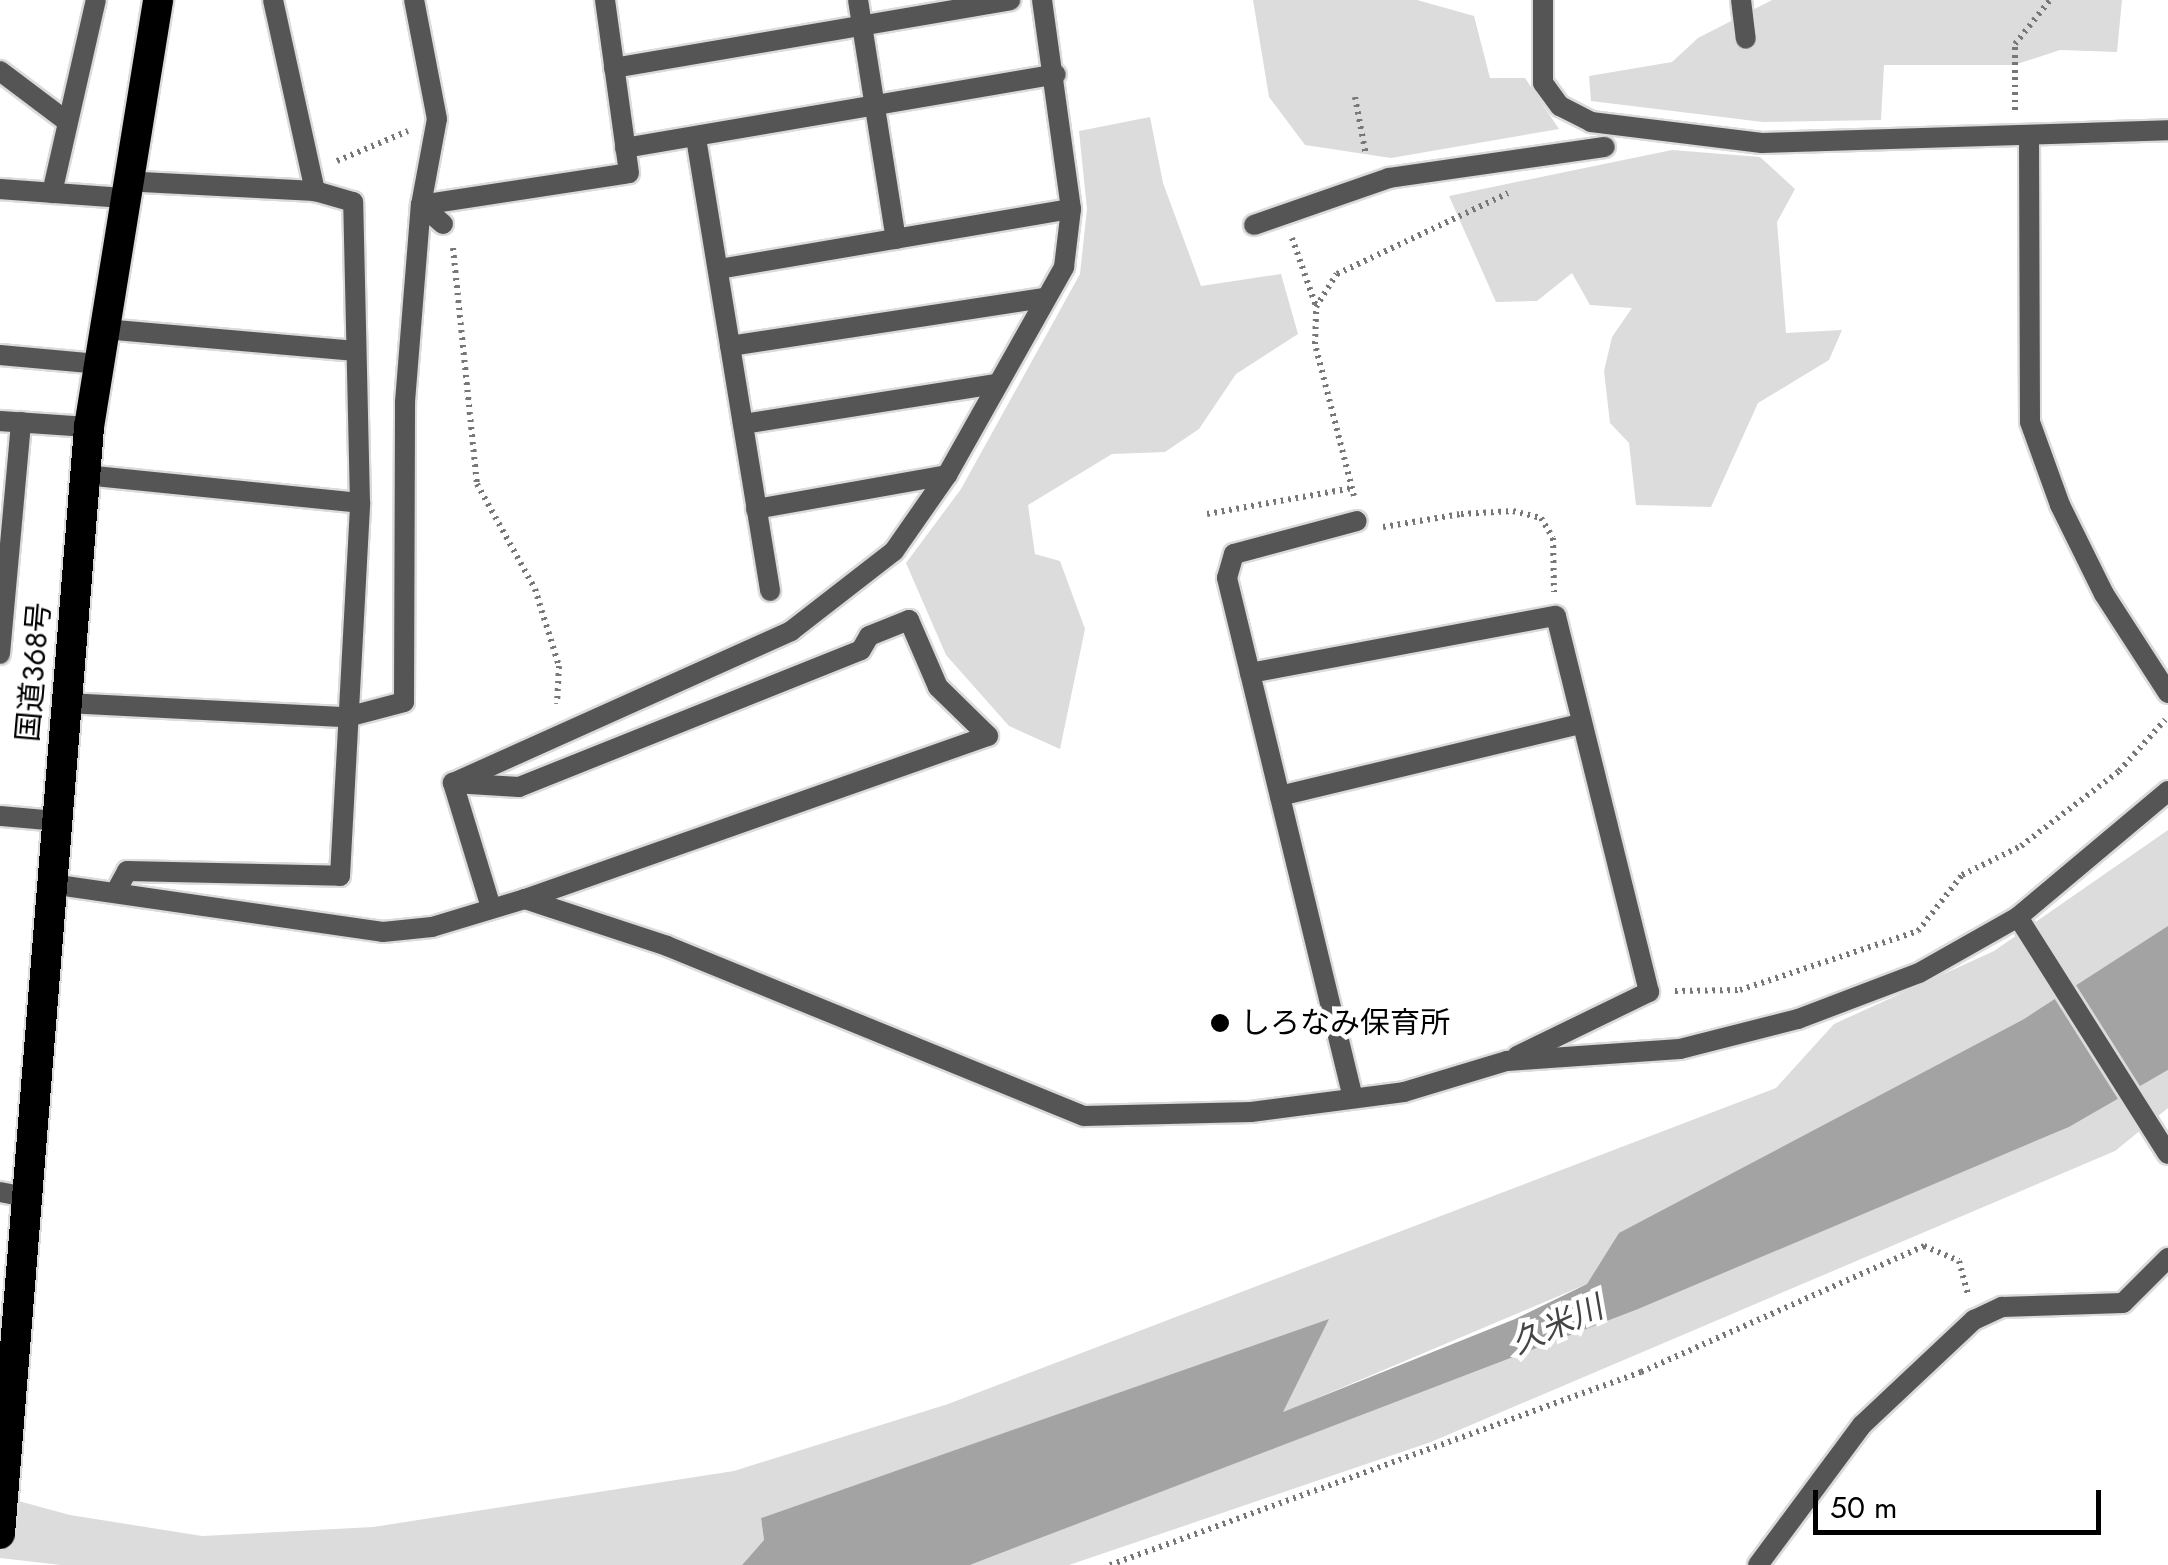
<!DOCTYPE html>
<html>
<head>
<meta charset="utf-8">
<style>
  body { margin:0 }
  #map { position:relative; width:2168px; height:1565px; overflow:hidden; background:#fff; font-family:Jost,"Noto Sans JP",sans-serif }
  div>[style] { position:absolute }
  .green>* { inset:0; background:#dcdcdc }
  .water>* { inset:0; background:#a3a3a3 }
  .path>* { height:6px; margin-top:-3px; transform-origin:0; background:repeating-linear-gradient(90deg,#777 0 2.5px,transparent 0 7.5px) }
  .roads { filter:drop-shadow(2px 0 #dbdbdb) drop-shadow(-2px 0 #dbdbdb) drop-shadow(0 2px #dbdbdb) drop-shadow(0 -2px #dbdbdb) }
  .lane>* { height:20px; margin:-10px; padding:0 10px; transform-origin:10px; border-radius:10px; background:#555 }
  .street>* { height:20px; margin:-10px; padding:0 10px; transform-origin:10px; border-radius:10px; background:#555 }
  .highway>* { height:30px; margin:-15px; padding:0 15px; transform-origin:15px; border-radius:15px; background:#000 }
  .dots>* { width:28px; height:28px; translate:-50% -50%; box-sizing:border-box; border:5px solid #fff; border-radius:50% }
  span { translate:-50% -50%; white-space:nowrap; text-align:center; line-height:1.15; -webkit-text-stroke:9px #fff; paint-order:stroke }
  .street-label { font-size:30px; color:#000 }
  .poi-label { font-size:30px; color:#000 }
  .left { translate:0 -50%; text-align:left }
  .water-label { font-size:32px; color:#444; font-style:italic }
  .scale { position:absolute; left:1813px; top:1490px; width:288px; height:45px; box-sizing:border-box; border:5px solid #000; border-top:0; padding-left:12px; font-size:30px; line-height:35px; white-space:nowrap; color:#000; -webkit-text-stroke:8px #fff; paint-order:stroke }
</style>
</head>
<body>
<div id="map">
  <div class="green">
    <div style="clip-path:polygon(1253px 0,1417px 0,1474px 16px,1490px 78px,1525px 78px,1559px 129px,1391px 158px,1305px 145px,1269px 97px)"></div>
    <div style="clip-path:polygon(1772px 0,2122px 0,2117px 52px,2060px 50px,2014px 65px,1884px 65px,1881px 120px,1763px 122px,1591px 101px,1589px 76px,1672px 62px,1698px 38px)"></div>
    <div style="clip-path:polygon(1150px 117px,1163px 183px,1201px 286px,1281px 274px,1298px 334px,1236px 374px,1199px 429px,1165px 452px,1112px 454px,1028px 505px,1035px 554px,1060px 561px,1085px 629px,1060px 749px,1009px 726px,946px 655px,906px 563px,961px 489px,1080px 274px,1087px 209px,1079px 131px)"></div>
    <div style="clip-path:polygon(1672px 150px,1760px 157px,1795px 189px,1777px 222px,1786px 333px,1842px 330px,1829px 360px,1758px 403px,1711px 507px,1636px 505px,1629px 443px,1610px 423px,1604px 371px,1612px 337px,1632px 308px,1590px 305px,1572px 273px,1537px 301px,1496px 302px,1449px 196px)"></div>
    <div style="clip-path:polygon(2168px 830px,2168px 926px,2154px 940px,2024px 1019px,1620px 1233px,1587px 1284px,1282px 1413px,1328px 1320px,761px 1518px,764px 1540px,742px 1565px,61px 1565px,0 1558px,0 1496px,70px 1515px,202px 1536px,373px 1527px,734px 1471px,948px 1404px,1776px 1088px,1834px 1024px,1994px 951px)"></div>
    <div style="clip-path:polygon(2168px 1070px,2168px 1108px,2115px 1151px,1431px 1442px,1069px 1565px,970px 1565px,1638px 1308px,2069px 1127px)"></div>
  </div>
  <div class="water">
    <div style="clip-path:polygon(2168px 926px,2168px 1070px,2069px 1127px,1638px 1309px,970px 1565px,742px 1565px,764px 1540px,761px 1518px,1329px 1319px,1283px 1412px,1515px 1319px,1587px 1284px,1619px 1233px,2024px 1019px)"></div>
  </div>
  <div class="path">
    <div style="left:1355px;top:97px;width:59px;rotate:79.3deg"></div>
    <div style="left:2015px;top:110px;width:66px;rotate:-90deg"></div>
    <div style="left:2015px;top:44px;width:56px;rotate:-51.5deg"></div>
    <div style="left:337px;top:161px;width:77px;rotate:-22.9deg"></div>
    <div style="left:1292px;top:238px;width:72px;rotate:70.6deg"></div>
    <div style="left:453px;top:248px;width:237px;rotate:84.2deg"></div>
    <div style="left:477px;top:484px;width:120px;rotate:61.1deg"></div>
    <div style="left:535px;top:589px;width:81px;rotate:72.7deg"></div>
    <div style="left:559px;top:666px;width:38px;rotate:93deg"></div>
    <div style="left:1354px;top:496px;width:157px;rotate:-104.4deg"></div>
    <div style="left:1315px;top:344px;width:37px;rotate:-88deg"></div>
    <div style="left:1316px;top:307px;width:39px;rotate:-58deg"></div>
    <div style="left:1337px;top:274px;width:189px;rotate:-25.3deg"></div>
    <div style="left:1207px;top:514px;width:148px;rotate:-10.1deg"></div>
    <div style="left:1383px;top:527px;width:79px;rotate:-9.5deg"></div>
    <div style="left:1461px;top:514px;width:52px;rotate:-3.3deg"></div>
    <div style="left:1513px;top:511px;width:29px;rotate:14deg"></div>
    <div style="left:1541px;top:518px;width:23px;rotate:59deg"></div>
    <div style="left:1553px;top:538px;width:54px;rotate:88.9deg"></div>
    <div style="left:1675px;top:991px;width:65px;rotate:-0.9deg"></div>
    <div style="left:1740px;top:990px;width:188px;rotate:-18.3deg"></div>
    <div style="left:1918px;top:931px;width:71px;rotate:-51.8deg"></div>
    <div style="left:1962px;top:875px;width:66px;rotate:-26.2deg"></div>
    <div style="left:2021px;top:846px;width:123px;rotate:-37.4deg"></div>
    <div style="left:2119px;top:771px;width:69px;rotate:-48deg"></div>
    <div style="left:1110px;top:1565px;width:565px;rotate:-19.97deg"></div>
    <div style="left:1641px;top:1372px;width:310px;rotate:-24deg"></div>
    <div style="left:1924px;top:1246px;width:38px;rotate:23deg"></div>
    <div style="left:1959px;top:1261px;width:35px;rotate:75deg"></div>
  </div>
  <div class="roads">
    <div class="lane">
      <div style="left:273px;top:0;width:196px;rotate:77.6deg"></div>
      <div style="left:858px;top:0;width:242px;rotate:81deg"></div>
      <div style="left:1741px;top:0;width:39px;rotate:83deg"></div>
      <div style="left:614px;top:68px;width:402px;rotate:-9.7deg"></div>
      <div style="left:0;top:71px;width:81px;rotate:37deg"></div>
      <div style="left:696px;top:138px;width:459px;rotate:80.7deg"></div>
      <div style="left:625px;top:148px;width:437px;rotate:-9.7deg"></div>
      <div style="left:0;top:189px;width:124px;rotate:4.2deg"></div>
      <div style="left:52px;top:193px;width:198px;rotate:-77.2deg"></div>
      <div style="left:1254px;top:225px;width:143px;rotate:-19.2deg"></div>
      <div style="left:1389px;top:178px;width:218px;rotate:-8.2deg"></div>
      <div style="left:719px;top:269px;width:357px;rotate:-9.7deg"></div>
      <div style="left:104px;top:329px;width:253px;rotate:5deg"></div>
      <div style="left:730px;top:346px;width:318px;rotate:-8.7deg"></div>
      <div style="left:0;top:355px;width:98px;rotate:5.2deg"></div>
      <div style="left:743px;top:424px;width:256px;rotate:-9deg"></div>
      <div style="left:85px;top:475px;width:276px;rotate:5.8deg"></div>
      <div style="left:756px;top:509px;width:194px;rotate:-10.1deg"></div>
      <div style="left:0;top:654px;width:233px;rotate:-84.8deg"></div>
      <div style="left:1250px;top:673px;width:311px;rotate:-10.6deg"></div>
      <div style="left:453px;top:783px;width:66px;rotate:3.5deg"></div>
      <div style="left:519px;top:787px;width:368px;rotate:-21.8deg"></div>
      <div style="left:861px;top:650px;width:16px;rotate:-60deg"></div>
      <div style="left:869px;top:636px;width:43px;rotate:-21.8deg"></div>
      <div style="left:909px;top:620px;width:73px;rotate:66.6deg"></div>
      <div style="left:938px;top:687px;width:70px;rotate:44.4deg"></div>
      <div style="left:988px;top:736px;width:491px;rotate:160.6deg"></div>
      <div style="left:1280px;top:796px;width:309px;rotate:-13.5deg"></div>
      <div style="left:115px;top:893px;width:25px;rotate:-61deg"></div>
      <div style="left:127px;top:871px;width:213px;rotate:1.3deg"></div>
      <div style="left:340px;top:876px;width:374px;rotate:-86.9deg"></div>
      <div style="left:360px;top:503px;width:301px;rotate:-91.3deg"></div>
      <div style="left:353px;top:202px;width:40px;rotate:-164deg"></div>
      <div style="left:315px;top:191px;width:188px;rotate:-177deg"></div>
      <div style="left:0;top:1192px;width:26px;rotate:11deg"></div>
    </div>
    <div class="street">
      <div style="left:1543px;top:0;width:83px;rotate:90deg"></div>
      <div style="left:1543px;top:83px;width:29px;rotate:54deg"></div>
      <div style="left:1560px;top:106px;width:35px;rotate:27deg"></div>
      <div style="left:1591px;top:122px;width:172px;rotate:7deg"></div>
      <div style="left:1762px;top:143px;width:406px;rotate:-1.8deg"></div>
      <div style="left:2029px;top:136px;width:286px;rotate:89.8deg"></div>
      <div style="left:2030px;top:422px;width:88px;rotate:70.1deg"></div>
      <div style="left:2060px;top:505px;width:99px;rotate:63.7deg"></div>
      <div style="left:2104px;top:594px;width:118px;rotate:57.1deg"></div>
      <div style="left:443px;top:224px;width:29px;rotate:-139deg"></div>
      <div style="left:421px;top:205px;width:210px;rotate:-8.7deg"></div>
      <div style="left:629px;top:173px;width:175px;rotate:-97.9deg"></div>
      <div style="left:0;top:421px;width:89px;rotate:3.9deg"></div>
      <div style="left:66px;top:703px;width:281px;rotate:2.9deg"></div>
      <div style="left:347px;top:717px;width:59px;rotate:-14.7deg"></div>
      <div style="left:404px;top:702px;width:300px;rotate:-89.8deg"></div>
      <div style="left:405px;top:402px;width:198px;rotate:-85.4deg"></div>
      <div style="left:421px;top:205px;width:87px;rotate:-79.5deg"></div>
      <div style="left:437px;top:119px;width:121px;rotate:-100.9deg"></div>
      <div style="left:0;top:816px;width:57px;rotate:5deg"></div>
      <div style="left:51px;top:884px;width:335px;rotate:8.2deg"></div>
      <div style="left:383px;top:932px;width:49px;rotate:-5.8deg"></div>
      <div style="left:432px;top:927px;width:97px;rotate:-16.8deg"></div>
      <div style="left:525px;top:899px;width:150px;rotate:18.3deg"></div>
      <div style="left:667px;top:946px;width:450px;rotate:22.2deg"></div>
      <div style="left:1084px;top:1116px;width:167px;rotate:-1.4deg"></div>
      <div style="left:1251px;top:1112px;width:154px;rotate:-7.4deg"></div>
      <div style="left:1404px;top:1092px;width:108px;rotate:-16.8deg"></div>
      <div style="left:1507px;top:1061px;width:173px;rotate:-4deg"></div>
      <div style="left:1680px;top:1049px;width:122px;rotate:-14.3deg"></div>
      <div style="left:1798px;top:1019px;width:129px;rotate:-20.8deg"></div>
      <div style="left:1919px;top:973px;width:114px;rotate:-29.5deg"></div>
      <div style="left:2018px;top:917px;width:196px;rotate:-40deg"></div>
      <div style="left:490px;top:904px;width:127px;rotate:-107deg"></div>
      <div style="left:453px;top:783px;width:371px;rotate:-24.2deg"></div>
      <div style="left:791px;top:631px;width:130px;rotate:-37.8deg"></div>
      <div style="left:894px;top:551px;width:93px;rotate:-55.1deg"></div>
      <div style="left:947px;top:475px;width:239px;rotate:-60.6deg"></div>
      <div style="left:1064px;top:267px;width:58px;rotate:-83.1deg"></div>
      <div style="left:1071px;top:209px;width:211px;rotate:-97.9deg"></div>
      <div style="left:2018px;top:917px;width:280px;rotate:57.7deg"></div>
      <div style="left:1517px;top:1056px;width:147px;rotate:-25.9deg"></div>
      <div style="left:1649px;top:992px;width:387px;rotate:-103.9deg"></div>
      <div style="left:1352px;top:1094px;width:531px;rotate:-103.62deg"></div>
      <div style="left:1227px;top:578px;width:25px;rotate:-74deg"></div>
      <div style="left:1234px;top:554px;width:127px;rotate:-15deg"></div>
      <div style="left:1758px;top:1565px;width:174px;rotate:-53.4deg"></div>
      <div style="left:1862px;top:1425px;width:154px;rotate:-43.2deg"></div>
      <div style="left:1974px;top:1320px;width:31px;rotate:-25deg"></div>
      <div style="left:2002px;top:1307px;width:121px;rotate:-1.9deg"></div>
      <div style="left:2123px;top:1303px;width:64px;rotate:-45deg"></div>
    </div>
    <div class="highway">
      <div style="left:0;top:1534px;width:1111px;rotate:-85.4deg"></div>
      <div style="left:89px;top:427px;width:433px;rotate:-80.8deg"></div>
    </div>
  </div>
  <div class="dots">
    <div style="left:1220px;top:1023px;background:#000"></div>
  </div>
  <div class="street-label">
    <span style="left:34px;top:672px;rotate:-85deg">国道368号</span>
  </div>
  <div class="poi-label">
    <span class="left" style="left:1240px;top:1023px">しろなみ保育所</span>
  </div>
  <div class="water-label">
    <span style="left:1557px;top:1325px;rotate:-24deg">久米川</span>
  </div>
  <div class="scale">50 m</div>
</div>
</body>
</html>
